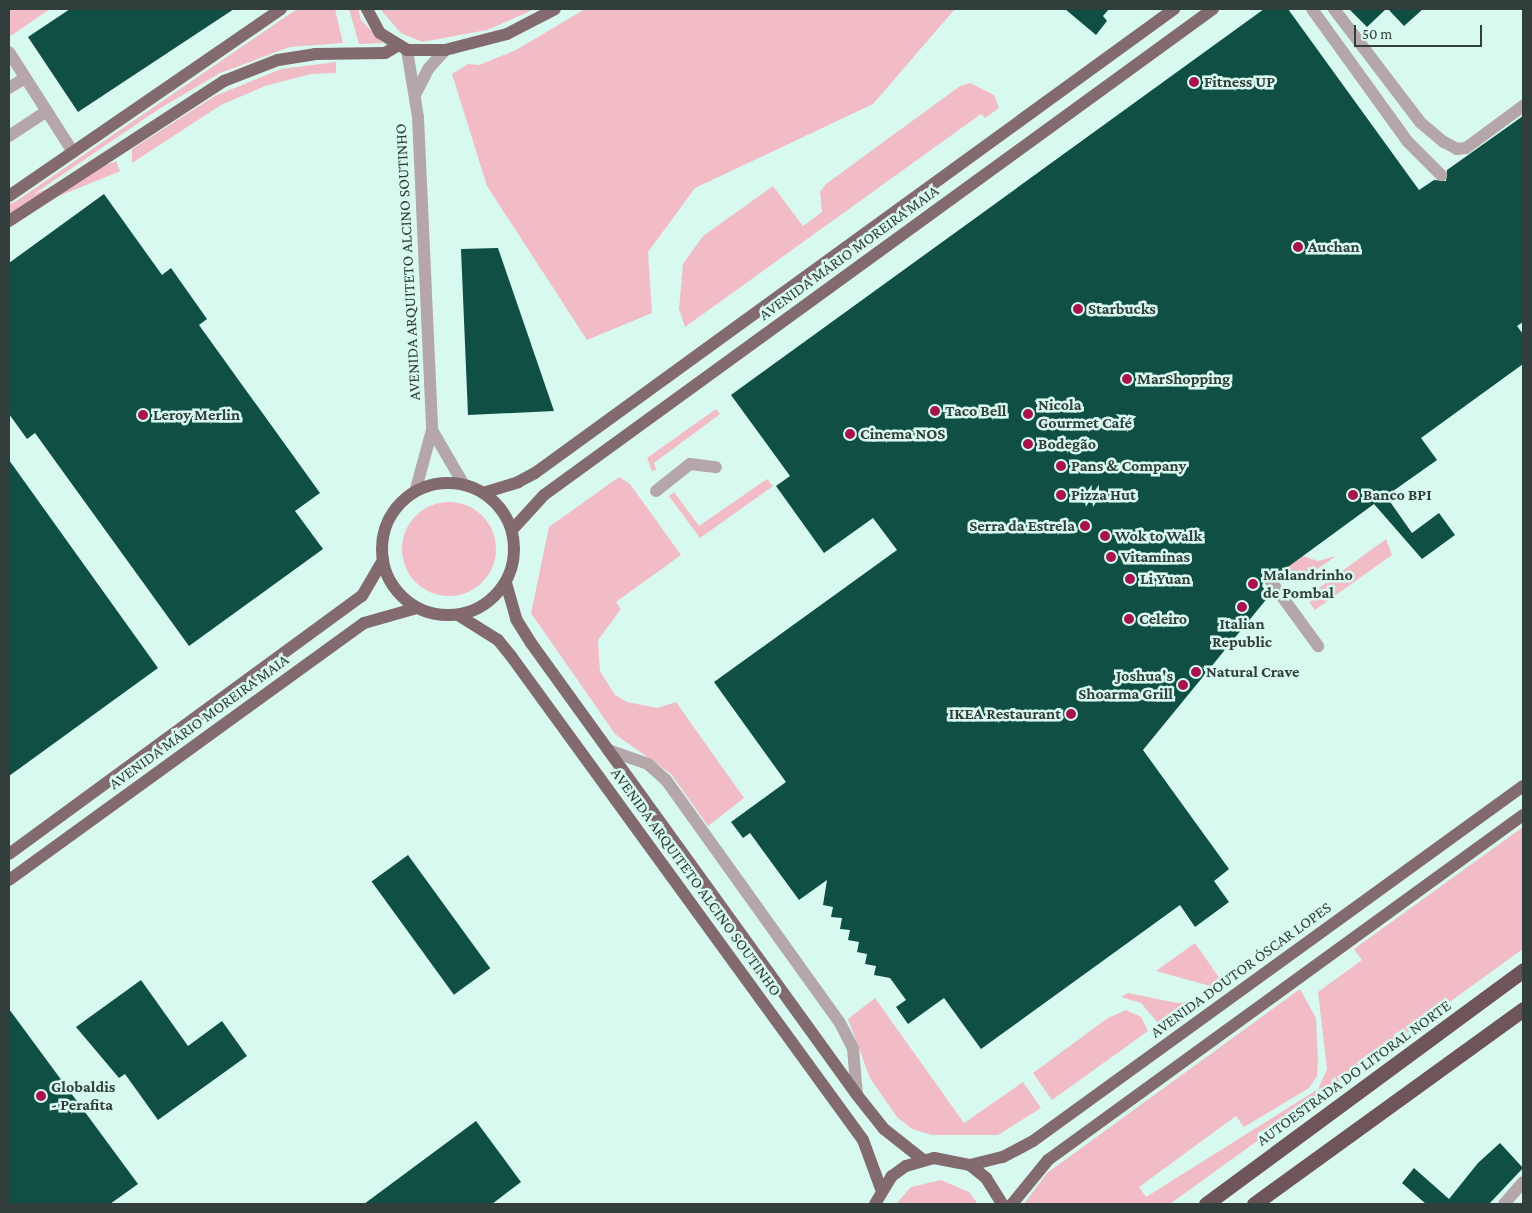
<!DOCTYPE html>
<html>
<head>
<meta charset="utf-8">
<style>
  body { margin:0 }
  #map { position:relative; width:1532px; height:1213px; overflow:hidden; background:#d8f9f0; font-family:"Crimson Pro",serif }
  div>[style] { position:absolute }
  .green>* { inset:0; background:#f2bcc6; transform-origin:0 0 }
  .round { border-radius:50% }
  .building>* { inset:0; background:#104f43; transform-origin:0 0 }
  .minor>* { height:12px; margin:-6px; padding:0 6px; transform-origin:6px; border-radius:6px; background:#b5a7a9 }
  .major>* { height:12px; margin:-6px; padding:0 6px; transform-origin:6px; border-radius:6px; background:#826a6e }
  .major>.ring { margin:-6px; padding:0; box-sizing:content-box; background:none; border:12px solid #826a6e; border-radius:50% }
  .highway>* { height:15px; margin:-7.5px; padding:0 7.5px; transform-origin:7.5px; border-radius:7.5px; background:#6f5459 }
  .dots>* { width:14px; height:14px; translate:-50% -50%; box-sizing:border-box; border:2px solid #d8f9f0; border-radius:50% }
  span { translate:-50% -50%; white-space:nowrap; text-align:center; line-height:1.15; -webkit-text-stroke:5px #d8f9f0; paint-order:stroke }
  .poi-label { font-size:16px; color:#313e3b; font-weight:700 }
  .left { translate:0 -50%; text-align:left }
  .right { translate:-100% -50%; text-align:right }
  .street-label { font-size:16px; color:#313e3b }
  .frame { position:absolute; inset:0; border:10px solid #313e3b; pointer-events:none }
  .scale { position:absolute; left:1354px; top:25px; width:128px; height:22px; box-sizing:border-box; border:2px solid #313e3b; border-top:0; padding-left:6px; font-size:15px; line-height:18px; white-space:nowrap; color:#313e3b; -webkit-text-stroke:4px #d8f9f0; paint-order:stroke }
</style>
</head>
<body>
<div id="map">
  <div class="green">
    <div style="clip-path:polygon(9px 9px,50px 9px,9px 37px)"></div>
    <div style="clip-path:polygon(297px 9px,335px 9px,343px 43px,290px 47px,220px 73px,159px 109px,9px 211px,9px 206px)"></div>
    <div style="clip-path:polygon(349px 9px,358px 9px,361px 20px,383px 43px,359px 44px)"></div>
    <div style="clip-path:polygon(380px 9px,535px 9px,487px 30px,422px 42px,401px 33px)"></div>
    <div style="clip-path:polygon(585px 9px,955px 9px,873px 104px,695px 188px,648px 252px,652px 313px,587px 340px,487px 186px,452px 74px,468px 64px,479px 65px,516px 50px)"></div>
    <div style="clip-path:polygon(336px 62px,336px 73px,311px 74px,265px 86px,221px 105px,132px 163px,132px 149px,215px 96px,281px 69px)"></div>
    <div style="clip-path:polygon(970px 83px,994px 95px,999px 108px,985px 118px,981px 114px,685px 327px,679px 309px,683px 264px,703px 236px,773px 186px,803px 226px,822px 212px,820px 192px,826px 184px,960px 86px)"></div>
    <div style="left:116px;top:161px;width:11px;height:129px;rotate:68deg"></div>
    <div style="clip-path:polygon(716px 409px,720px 414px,654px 463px,656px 470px,652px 471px,647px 458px)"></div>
    <div style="clip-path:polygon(619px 477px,630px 484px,681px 555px,616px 602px,621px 609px,598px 640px,600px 671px,615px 695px,627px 702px,657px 708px,676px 702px,744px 798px,708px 826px,671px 774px,615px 734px,531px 613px,549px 527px)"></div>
    <div style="clip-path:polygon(767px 479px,773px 486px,700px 538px,669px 496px,674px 492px,699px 526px)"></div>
    <div class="round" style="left:402px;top:502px;width:94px;height:94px"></div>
    <div style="clip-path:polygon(1386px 539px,1392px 555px,1315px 610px,1310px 603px,1312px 593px)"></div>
    <div style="clip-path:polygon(1303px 556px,1318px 561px,1336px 556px,1306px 577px,1292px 577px,1283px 570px)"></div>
    <div style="clip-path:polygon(1523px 827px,1523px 949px,1170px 1204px,1024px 1204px,1047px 1173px,1300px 989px,1316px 1018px,1318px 1061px,1317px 1076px,1309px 1088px,1244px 1127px,1236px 1116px,1139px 1187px,1146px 1197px,1318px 1089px,1327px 1069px,1318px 992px,1362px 960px,1354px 949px)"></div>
    <div style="clip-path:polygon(1195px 943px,1220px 979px,1210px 986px,1156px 971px)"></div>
    <div style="clip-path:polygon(1128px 993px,1177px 1003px,1189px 1002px,1158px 1023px,1141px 1003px,1121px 997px)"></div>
    <div style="clip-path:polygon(875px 998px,964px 1123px,1023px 1082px,1041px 1108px,998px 1135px,932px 1135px,912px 1129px,897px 1117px,870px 1078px,848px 1019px)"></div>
    <div style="clip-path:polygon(1126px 1010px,1141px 1017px,1148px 1031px,1052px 1100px,1033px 1073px,1108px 1018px)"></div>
    <div style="clip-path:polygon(941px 1180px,969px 1192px,978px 1204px,896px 1204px,911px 1187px)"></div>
  </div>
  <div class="building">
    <div style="clip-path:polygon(70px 9px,234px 9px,78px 112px,28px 37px)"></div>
    <div style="clip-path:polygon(1065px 9px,1109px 9px,1103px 16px,1107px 21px,1096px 35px)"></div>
    <div style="clip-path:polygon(1264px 9px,1288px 9px,1419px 190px,1434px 180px,1446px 181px,1447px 170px,1523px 116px,1523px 322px,1517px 326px,1523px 334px,1523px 364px,1421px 438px,1437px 460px,1386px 496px,1412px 533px,1439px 513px,1455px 535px,1422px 559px,1374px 504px,1277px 575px,1266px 573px,1262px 586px,1269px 596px,1143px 750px,1229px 869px,1214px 881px,1229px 902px,1195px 927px,1180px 905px,981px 1049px,944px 998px,908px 1024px,896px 1007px,906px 1000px,890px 978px,874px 975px,876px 966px,865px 964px,867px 954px,857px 952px,859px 942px,848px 940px,850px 930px,840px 929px,842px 918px,831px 917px,833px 907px,823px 905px,827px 880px,799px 900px,750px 833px,743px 838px,731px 822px,786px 782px,714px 682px,897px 550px,873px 518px,824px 553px,776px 486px,790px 476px,731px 395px)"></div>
    <div style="clip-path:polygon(1349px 9px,1386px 9px,1367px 27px)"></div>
    <div style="clip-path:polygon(1388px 9px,1423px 9px,1404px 26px)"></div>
    <div style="clip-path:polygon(104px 194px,162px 275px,171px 268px,207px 319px,199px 325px,320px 493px,295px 511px,323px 549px,189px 646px,35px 433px,27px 439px,9px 414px,9px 263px)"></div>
    <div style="clip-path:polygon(498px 248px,554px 411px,468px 415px,461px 249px)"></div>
    <div style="clip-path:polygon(9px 460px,158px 668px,9px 776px)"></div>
    <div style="left:408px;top:855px;width:140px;height:45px;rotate:54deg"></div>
    <div style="clip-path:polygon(141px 980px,188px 1046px,222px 1021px,247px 1056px,158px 1120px,125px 1074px,119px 1078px,76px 1027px)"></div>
    <div style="clip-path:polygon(9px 1009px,138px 1184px,110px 1204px,9px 1204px)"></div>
    <div style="clip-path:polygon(476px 1121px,521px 1182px,492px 1204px,364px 1204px)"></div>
    <div style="clip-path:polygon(1500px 1143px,1523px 1168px,1489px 1204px,1426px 1204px,1402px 1183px,1414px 1168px,1449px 1199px,1478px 1163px)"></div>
  </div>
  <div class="minor">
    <div style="left:1312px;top:9px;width:164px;rotate:54.2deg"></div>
    <div style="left:1408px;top:142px;width:47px;rotate:45deg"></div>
    <div style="left:1334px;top:9px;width:143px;rotate:52.7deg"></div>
    <div style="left:1421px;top:123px;width:30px;rotate:40deg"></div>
    <div style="left:1444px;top:142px;width:15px;rotate:28deg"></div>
    <div style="left:1457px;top:149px;width:9px;rotate:-6deg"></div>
    <div style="left:1466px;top:148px;width:71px;rotate:-36.4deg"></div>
    <div style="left:407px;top:50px;width:68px;rotate:80.7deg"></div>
    <div style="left:418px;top:117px;width:313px;rotate:87.4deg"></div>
    <div style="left:432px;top:430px;width:64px;rotate:105.3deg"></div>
    <div style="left:9px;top:52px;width:119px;rotate:57.4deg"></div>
    <div style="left:9px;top:88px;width:19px;rotate:-32deg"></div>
    <div style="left:416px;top:93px;width:28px;rotate:-63deg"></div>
    <div style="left:429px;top:68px;width:24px;rotate:-48deg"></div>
    <div style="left:9px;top:136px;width:45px;rotate:-33.3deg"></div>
    <div style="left:432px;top:430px;width:64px;rotate:59.8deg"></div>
    <div style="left:656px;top:491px;width:43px;rotate:-38.5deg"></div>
    <div style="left:690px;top:464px;width:26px;rotate:7deg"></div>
    <div style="left:1270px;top:580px;width:82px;rotate:54deg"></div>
    <div style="left:608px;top:750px;width:42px;rotate:19.3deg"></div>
    <div style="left:648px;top:764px;width:24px;rotate:42deg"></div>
    <div style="left:666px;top:780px;width:299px;rotate:54.4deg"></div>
    <div style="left:840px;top:1023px;width:29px;rotate:63deg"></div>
    <div style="left:853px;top:1049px;width:46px;rotate:85deg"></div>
    <div style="left:1504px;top:1204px;width:29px;rotate:-49deg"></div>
  </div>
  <div class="major">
    <div style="left:367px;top:9px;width:27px;rotate:62deg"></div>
    <div style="left:380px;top:33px;width:32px;rotate:32deg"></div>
    <div style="left:407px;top:50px;width:38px"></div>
    <div style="left:445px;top:50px;width:64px;rotate:-14.5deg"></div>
    <div style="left:507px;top:34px;width:54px;rotate:-27.5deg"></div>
    <div style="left:9px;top:196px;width:330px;rotate:-34.5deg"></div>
    <div style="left:9px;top:221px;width:257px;rotate:-33.1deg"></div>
    <div style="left:224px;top:81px;width:58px;rotate:-21.3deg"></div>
    <div style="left:278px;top:60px;width:37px;rotate:-9deg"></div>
    <div style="left:315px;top:54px;width:70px;rotate:-0.8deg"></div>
    <div style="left:385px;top:53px;width:16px;rotate:-30deg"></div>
    <div class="ring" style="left:382px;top:483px;width:120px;height:120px"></div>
    <div style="left:483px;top:493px;width:37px;rotate:-17deg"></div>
    <div style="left:518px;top:482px;width:19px;rotate:-28deg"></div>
    <div style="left:535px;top:473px;width:790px;rotate:-35.98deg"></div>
    <div style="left:512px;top:530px;width:47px;rotate:-47.6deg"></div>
    <div style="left:544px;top:495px;width:827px;rotate:-36deg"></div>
    <div style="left:506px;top:583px;width:37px;rotate:74deg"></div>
    <div style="left:516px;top:619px;width:28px;rotate:58deg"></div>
    <div style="left:531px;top:643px;width:557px;rotate:54.2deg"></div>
    <div style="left:857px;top:1095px;width:43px;rotate:51.5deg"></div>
    <div style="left:884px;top:1129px;width:48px;rotate:38.3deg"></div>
    <div style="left:458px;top:615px;width:47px;rotate:32deg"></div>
    <div style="left:498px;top:640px;width:21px;rotate:51deg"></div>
    <div style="left:511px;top:656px;width:598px;rotate:53.97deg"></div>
    <div style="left:863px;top:1140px;width:52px;rotate:69.8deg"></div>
    <div style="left:9px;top:854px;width:437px;rotate:-36.2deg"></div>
    <div style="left:362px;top:596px;width:42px;rotate:-59.7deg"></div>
    <div style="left:9px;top:880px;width:438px;rotate:-35.9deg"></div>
    <div style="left:364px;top:623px;width:55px;rotate:-15.8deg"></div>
    <div style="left:970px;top:1165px;width:34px;rotate:-14deg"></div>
    <div style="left:1003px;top:1157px;width:34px;rotate:-28deg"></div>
    <div style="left:1033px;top:1141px;width:605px;rotate:-35.92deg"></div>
    <div style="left:875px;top:1204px;width:33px;rotate:-59deg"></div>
    <div style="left:892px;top:1176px;width:17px;rotate:-36deg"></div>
    <div style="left:906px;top:1166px;width:29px;rotate:-16deg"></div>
    <div style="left:934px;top:1158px;width:37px;rotate:11deg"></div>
    <div style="left:970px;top:1165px;width:21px;rotate:39deg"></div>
    <div style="left:986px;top:1178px;width:31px;rotate:58deg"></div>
    <div style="left:1012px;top:1204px;width:57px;rotate:-50.7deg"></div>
    <div style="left:1048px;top:1160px;width:587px;rotate:-35.99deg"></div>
  </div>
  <div class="highway">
    <div style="left:1206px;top:1204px;width:394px;rotate:-36.4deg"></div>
    <div style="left:1254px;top:1204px;width:332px;rotate:-35.9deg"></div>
  </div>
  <div class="dots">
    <div style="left:1194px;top:82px;background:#a7134c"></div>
    <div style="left:1298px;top:247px;background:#a7134c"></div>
    <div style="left:1078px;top:309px;background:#a7134c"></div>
    <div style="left:1127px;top:379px;background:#a7134c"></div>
    <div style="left:935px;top:411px;background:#a7134c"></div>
    <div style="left:1028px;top:414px;background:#a7134c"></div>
    <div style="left:143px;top:415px;background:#a7134c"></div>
    <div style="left:850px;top:434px;background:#a7134c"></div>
    <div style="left:1028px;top:444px;background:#a7134c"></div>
    <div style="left:1061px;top:466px;background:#a7134c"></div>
    <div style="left:1061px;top:495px;background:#a7134c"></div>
    <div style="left:1353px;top:495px;background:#a7134c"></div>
    <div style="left:1085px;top:526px;background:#a7134c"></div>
    <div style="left:1105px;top:536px;background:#a7134c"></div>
    <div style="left:1111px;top:557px;background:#a7134c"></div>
    <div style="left:1130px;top:579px;background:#a7134c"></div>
    <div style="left:1253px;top:584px;background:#a7134c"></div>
    <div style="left:1242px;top:607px;background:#a7134c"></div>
    <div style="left:1129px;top:619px;background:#a7134c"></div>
    <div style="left:1196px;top:672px;background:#a7134c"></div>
    <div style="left:1183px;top:685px;background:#a7134c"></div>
    <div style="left:1071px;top:714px;background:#a7134c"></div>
    <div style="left:41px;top:1096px;background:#a7134c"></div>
  </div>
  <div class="poi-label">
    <span class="left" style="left:1204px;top:82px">Fitness UP</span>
    <span class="left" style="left:1308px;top:247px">Auchan</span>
    <span class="left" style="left:1088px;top:309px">Starbucks</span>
    <span class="left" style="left:1137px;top:379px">MarShopping</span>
    <span class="left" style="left:1038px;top:414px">Nicola<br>Gourmet Café</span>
    <span class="left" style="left:945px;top:411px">Taco Bell</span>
    <span class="left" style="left:153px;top:415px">Leroy Merlin</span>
    <span class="left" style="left:860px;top:434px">Cinema NOS</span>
    <span class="left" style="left:1038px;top:444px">Bodegão</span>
    <span class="left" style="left:1071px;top:466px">Pans &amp; Company</span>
    <span class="left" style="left:1071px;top:495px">Pizza Hut</span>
    <span class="left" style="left:1363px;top:495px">Banco BPI</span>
    <span class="right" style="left:1075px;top:526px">Serra da Estrela</span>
    <span class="left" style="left:1115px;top:536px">Wok to Walk</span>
    <span class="left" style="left:1121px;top:557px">Vitaminas</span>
    <span class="left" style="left:1263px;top:584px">Malandrinho<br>de Pombal</span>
    <span class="left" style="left:1140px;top:579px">Li Yuan</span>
    <span class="left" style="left:1139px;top:619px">Celeiro</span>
    <span style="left:1242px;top:633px">Italian<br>Republic</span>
    <span class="left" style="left:1206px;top:672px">Natural Crave</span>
    <span class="right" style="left:1173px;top:685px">Joshua's<br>Shoarma Grill</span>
    <span class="right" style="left:1061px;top:714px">IKEA Restaurant</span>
    <span class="left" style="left:51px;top:1096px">Globaldis<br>- Perafita</span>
  </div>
  <div class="street-label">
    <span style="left:849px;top:253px;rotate:-36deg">AVENIDA MÁRIO MOREIRA MAIA</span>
    <span style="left:408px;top:262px;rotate:-93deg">AVENIDA ARQUITETO ALCINO SOUTINHO</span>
    <span style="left:199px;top:722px;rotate:-36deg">AVENIDA MÁRIO MOREIRA MAIA</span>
    <span style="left:696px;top:882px;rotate:54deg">AVENIDA ARQUITETO ALCINO SOUTINHO</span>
    <span style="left:1241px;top:970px;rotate:-36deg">AVENIDA DOUTOR ÓSCAR LOPES</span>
    <span style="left:1354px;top:1073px;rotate:-36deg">AUTOESTRADA DO LITORAL NORTE</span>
  </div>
  <div class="frame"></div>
  <div class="scale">50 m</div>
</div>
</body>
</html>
